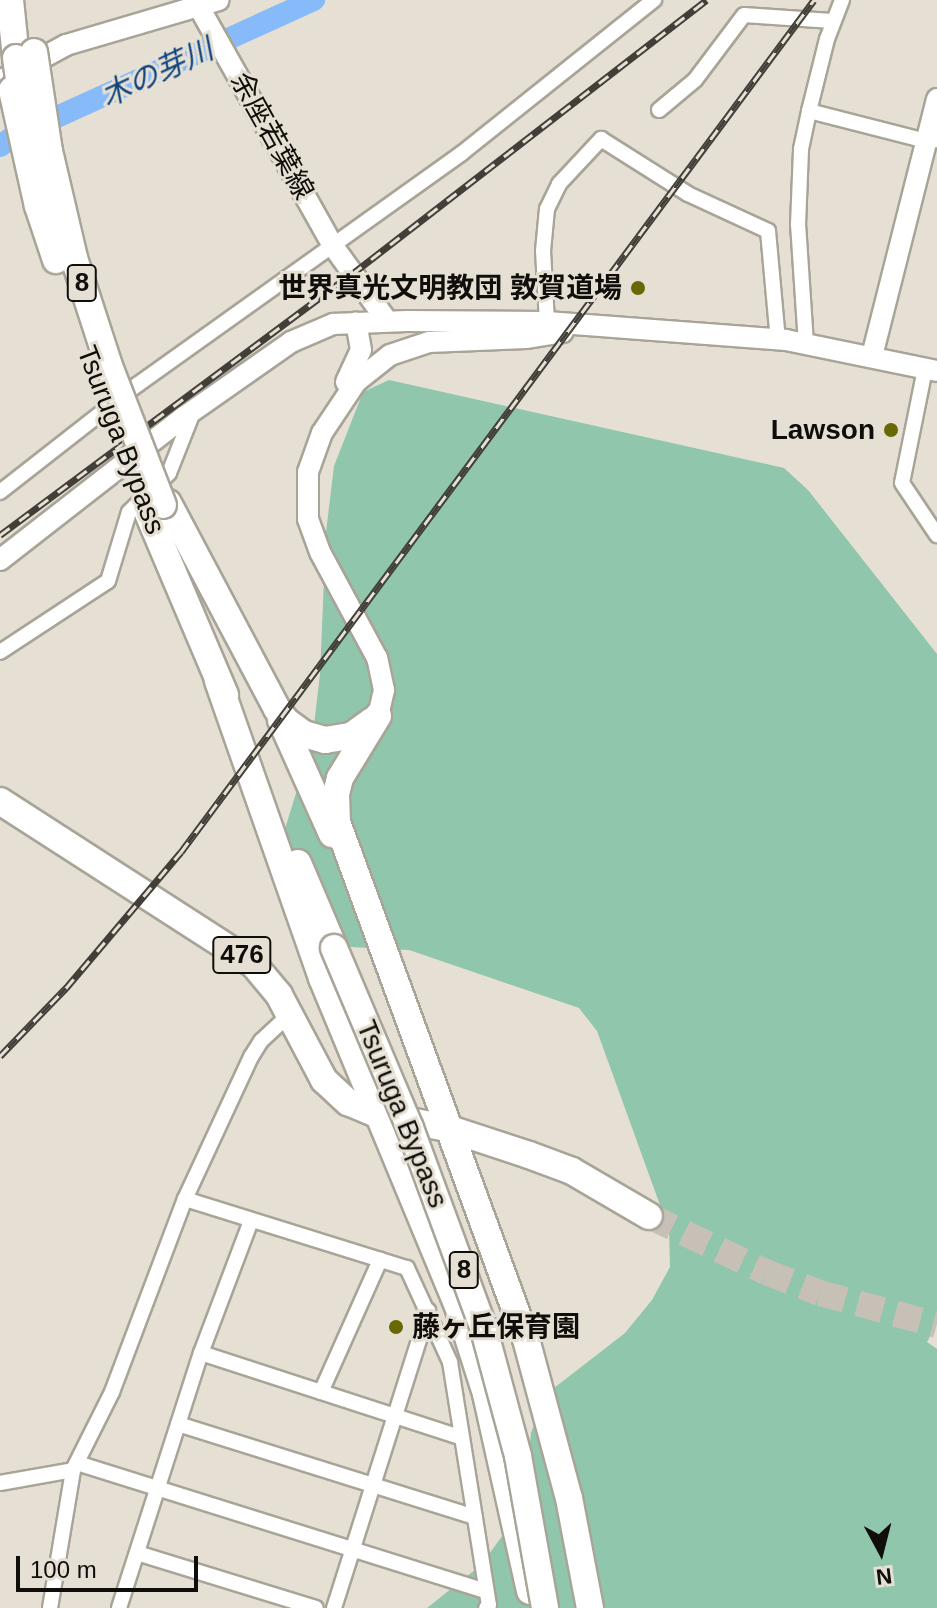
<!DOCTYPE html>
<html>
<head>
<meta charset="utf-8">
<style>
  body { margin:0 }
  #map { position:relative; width:937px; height:1608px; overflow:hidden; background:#e6e0d4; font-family:Arial,"Noto Sans JP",sans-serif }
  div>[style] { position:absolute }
  .green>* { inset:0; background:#90c6ab }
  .river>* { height:22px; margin:-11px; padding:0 11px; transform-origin:11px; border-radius:11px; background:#86baf9 }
  .highway-tunnel>* { height:26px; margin-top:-13px; transform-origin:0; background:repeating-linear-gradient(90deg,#c6c0b6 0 26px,transparent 0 39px) }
  .roads { filter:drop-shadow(2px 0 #a9a498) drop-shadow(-2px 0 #a9a498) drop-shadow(0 2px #a9a498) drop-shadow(0 -2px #a9a498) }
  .street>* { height:14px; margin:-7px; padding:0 7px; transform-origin:7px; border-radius:7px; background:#fff }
  .secondary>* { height:20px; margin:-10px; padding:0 10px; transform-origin:10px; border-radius:10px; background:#fff }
  .highway>* { height:26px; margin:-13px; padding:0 13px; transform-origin:13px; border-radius:13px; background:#fff }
  .rail>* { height:7px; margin-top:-3.5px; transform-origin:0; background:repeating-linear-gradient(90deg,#e6e0d4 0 12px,#423f39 0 24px); box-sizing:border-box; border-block:2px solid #423f39 }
  .bridges { filter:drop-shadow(2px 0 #a9a498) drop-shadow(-2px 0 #a9a498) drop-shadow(0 2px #a9a498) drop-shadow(0 -2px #a9a498) }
  .highway-bridge>* { height:26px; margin:-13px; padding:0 13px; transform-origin:13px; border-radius:13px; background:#fff }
  .dots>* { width:22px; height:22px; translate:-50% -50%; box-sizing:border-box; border:4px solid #e6e0d4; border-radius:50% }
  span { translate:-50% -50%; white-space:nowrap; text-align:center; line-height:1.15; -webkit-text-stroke:6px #e6e0d4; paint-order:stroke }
  .shield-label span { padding:2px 6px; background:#e6e0d4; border:2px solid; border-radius:6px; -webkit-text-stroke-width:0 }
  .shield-label { font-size:26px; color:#100e0a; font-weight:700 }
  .street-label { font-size:28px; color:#100e0a }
  .poi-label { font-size:28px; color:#100e0a; font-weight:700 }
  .right { translate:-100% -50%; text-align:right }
  .left { translate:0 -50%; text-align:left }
  .water-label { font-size:30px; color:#0e437c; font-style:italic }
  .north { position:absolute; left:841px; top:1512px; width:80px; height:80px; -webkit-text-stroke:6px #e6e0d4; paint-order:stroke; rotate:173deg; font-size:22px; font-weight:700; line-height:32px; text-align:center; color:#100e0a }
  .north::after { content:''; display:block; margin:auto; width:28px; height:36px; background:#100e0a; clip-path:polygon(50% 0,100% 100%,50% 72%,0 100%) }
  .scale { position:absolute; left:16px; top:1556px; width:182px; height:36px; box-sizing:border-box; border:4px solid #100e0a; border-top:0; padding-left:10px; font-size:24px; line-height:28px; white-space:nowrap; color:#100e0a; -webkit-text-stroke:6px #e6e0d4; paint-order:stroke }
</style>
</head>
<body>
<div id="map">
  <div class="green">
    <div style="clip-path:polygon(389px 380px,784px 468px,808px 490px,937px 654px,937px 1323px,927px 1342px,937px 1349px,937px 1608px,427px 1608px,481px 1565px,511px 1524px,527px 1473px,531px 1433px,545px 1395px,625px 1333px,652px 1300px,670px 1267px,669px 1230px,597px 1031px,579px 1008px,409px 950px,351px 947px,315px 933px,283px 835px,312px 742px,320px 674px,326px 532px,334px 466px,363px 392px)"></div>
  </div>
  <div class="river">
    <div style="left:0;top:146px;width:16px;rotate:-35deg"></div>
    <div style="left:13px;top:137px;width:331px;rotate:-24.5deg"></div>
  </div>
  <div class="highway-tunnel">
    <div style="left:649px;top:1216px;width:130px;rotate:25.6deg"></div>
    <div style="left:766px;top:1272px;width:58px;rotate:21.3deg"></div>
    <div style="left:820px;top:1293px;width:121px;rotate:15.3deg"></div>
  </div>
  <div class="roads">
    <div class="street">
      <div style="left:842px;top:0;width:42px;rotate:111deg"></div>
      <div style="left:827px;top:39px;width:74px;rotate:104deg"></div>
      <div style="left:809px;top:111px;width:121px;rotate:14.4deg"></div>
      <div style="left:926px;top:141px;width:11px;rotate:-5deg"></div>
      <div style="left:659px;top:110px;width:47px;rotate:-39.8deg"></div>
      <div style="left:695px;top:80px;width:81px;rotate:-53deg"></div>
      <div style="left:744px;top:15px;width:88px;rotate:3.9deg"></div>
      <div style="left:547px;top:322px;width:71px;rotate:-93.2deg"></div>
      <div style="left:543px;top:251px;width:42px;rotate:-84.6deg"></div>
      <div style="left:547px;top:209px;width:28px;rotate:-64deg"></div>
      <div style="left:559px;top:184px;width:62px;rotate:-47deg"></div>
      <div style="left:601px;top:139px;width:103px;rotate:32.3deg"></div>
      <div style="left:688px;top:194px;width:88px;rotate:24.8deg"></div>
      <div style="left:768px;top:231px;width:109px;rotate:84.8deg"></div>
      <div style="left:806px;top:344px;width:119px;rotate:-93.8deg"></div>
      <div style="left:798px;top:225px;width:76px;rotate:-87.7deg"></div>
      <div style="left:801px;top:149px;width:39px;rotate:-78deg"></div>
      <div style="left:925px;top:369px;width:116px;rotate:101.4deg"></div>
      <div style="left:902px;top:483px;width:63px;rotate:56.1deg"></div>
      <div style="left:0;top:492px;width:174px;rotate:-38deg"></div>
      <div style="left:137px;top:385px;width:399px;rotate:-35.5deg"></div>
      <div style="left:462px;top:153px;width:246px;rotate:-38.6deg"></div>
      <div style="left:0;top:652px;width:129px;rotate:-33.3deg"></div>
      <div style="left:108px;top:581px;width:72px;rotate:-73.1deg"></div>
      <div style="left:129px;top:512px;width:56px;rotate:-44.3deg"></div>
      <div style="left:169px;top:473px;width:68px;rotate:-68.4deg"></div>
      <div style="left:185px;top:1199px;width:232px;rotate:17.3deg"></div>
      <div style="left:407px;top:1268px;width:103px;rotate:65.4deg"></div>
      <div style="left:450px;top:1362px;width:246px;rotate:80.9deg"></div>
      <div style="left:489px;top:1605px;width:4px;rotate:135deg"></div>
      <div style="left:201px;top:1353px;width:274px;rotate:18deg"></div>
      <div style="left:321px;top:1392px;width:145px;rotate:-65.9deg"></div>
      <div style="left:178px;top:1424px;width:311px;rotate:17.4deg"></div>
      <div style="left:77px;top:1463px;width:429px;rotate:17.4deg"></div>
      <div style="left:0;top:1483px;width:74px;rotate:-10.1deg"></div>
      <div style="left:137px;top:1553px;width:187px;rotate:17.1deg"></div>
      <div style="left:50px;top:1608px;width:140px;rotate:-80.5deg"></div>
      <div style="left:73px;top:1470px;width:87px;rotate:-63.4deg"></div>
      <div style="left:112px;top:1392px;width:206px;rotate:-69.3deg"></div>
      <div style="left:185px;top:1199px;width:157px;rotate:-65.1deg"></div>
      <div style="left:251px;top:1057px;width:19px;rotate:-58deg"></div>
      <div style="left:261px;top:1041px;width:38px;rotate:-43deg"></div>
      <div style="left:119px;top:1608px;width:268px;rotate:-72.2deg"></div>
      <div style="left:201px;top:1353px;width:141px;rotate:-69.3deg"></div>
      <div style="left:334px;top:1608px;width:312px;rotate:-72.4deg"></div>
    </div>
    <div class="secondary">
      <div style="left:195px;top:0;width:282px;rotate:60.7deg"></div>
      <div style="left:333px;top:246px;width:92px;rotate:54.2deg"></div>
      <div style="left:0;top:81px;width:75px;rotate:-28.6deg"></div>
      <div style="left:66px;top:45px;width:159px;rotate:-16.4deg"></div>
      <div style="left:872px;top:356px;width:265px;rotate:-75.8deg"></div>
      <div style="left:346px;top:382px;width:35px;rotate:-65deg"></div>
      <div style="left:361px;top:350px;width:28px;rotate:-100deg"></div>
      <div style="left:0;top:560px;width:233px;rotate:-37.9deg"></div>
      <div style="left:184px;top:417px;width:131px;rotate:-35deg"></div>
      <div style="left:291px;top:342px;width:46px;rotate:-23.2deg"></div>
      <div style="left:333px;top:324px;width:74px;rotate:-2.3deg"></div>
      <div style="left:407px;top:321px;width:140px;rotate:0.4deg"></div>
      <div style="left:547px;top:322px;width:240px;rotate:4.3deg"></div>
      <div style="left:786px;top:340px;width:154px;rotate:11.6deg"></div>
      <div style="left:378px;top:716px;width:27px;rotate:-77deg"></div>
      <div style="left:384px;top:690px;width:33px;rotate:-102deg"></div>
      <div style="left:377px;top:658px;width:120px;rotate:-118.3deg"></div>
      <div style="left:320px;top:552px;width:35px;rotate:-110deg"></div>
      <div style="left:308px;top:519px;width:47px;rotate:-90deg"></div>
      <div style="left:308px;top:472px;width:41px;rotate:-70.3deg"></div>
      <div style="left:322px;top:433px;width:61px;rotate:-56.3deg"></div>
      <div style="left:356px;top:382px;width:43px;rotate:-38.5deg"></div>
      <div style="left:390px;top:355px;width:41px;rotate:-18.4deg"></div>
      <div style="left:429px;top:342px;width:97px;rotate:-2.4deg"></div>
      <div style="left:526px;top:338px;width:37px;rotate:-9deg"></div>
    </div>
    <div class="highway">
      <div style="left:10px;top:0;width:58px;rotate:84.1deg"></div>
      <div style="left:168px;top:503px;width:233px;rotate:62.1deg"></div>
      <div style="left:277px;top:709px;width:15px;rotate:53deg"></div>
      <div style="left:286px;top:721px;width:22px;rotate:36deg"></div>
      <div style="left:304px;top:734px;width:22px;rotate:16deg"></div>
      <div style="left:325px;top:740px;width:26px;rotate:-9deg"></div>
      <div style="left:351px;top:736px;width:26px;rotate:-36deg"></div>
      <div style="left:147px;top:511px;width:200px;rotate:67deg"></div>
      <div style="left:218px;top:681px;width:315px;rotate:70.7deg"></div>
      <div style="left:322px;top:978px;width:355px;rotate:67.5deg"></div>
      <div style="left:458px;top:1306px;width:92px;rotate:72.3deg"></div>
      <div style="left:486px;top:1394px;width:202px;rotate:77.4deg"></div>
      <div style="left:378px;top:716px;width:73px;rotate:121.5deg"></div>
      <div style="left:340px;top:778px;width:16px;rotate:104deg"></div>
      <div style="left:336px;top:794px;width:28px;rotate:88deg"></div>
      <div style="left:337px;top:822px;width:550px;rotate:69.92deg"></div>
      <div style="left:526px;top:1339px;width:165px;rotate:74.9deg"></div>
      <div style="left:569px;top:1498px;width:112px;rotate:79.2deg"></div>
      <div style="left:281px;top:720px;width:125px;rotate:65.9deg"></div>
      <div style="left:0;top:801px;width:302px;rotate:32.8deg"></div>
      <div style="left:254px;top:965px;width:39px;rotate:50deg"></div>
      <div style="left:279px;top:995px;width:96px;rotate:62.1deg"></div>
      <div style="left:324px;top:1080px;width:33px;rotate:43deg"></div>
      <div style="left:348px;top:1102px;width:33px;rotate:23deg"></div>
      <div style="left:378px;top:1115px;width:70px;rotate:10.7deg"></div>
      <div style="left:447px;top:1128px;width:86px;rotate:18.2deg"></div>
      <div style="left:529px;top:1155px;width:46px;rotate:20.4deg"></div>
      <div style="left:572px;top:1171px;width:89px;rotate:30.3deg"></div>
      <div style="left:298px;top:863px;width:92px;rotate:67deg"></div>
    </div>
  </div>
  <div class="rail">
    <div style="left:0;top:535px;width:438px;rotate:-36.6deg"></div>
    <div style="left:352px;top:274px;width:448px;rotate:-37.7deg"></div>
    <div style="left:0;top:1056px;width:95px;rotate:-45.9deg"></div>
    <div style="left:66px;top:988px;width:178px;rotate:-49.8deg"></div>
    <div style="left:181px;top:852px;width:1061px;rotate:-53.39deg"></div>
  </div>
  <div class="bridges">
    <div class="highway-bridge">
      <div style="left:34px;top:52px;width:100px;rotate:81.4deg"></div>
      <div style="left:49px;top:151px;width:110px;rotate:76.8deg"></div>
      <div style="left:74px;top:258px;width:114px;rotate:72deg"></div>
      <div style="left:109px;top:366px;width:149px;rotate:68.8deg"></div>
      <div style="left:16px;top:58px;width:49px;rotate:81.9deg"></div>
      <div style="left:12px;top:90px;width:119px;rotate:77.4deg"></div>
      <div style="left:38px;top:206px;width:57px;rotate:71.6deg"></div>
      <div style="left:334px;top:948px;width:195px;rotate:67.1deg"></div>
      <div style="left:410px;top:1128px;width:211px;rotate:69.8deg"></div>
      <div style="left:483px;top:1326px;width:135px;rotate:74.9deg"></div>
      <div style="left:518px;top:1456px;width:154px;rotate:79.9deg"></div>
    </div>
  </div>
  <div class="dots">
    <div style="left:638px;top:288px;background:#686804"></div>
    <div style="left:891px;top:430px;background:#686804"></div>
    <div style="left:396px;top:1327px;background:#686804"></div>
  </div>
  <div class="shield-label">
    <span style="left:82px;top:283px">8</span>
    <span style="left:242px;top:955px">476</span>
    <span style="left:464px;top:1270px">8</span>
  </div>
  <div class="street-label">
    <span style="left:272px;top:136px;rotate:61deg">余座若葉線</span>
    <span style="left:121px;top:440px;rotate:69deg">Tsuruga Bypass</span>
    <span style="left:402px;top:1114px;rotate:68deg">Tsuruga Bypass</span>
  </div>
  <div class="poi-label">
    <span class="right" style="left:622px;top:288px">世界真光文明教団 敦賀道場</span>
    <span class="right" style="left:875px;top:430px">Lawson</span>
    <span class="left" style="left:412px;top:1327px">藤ヶ丘保育園</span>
  </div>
  <div class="water-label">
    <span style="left:157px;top:73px;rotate:-25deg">木の芽川</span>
  </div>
  <div class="north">N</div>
  <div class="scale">100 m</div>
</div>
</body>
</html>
